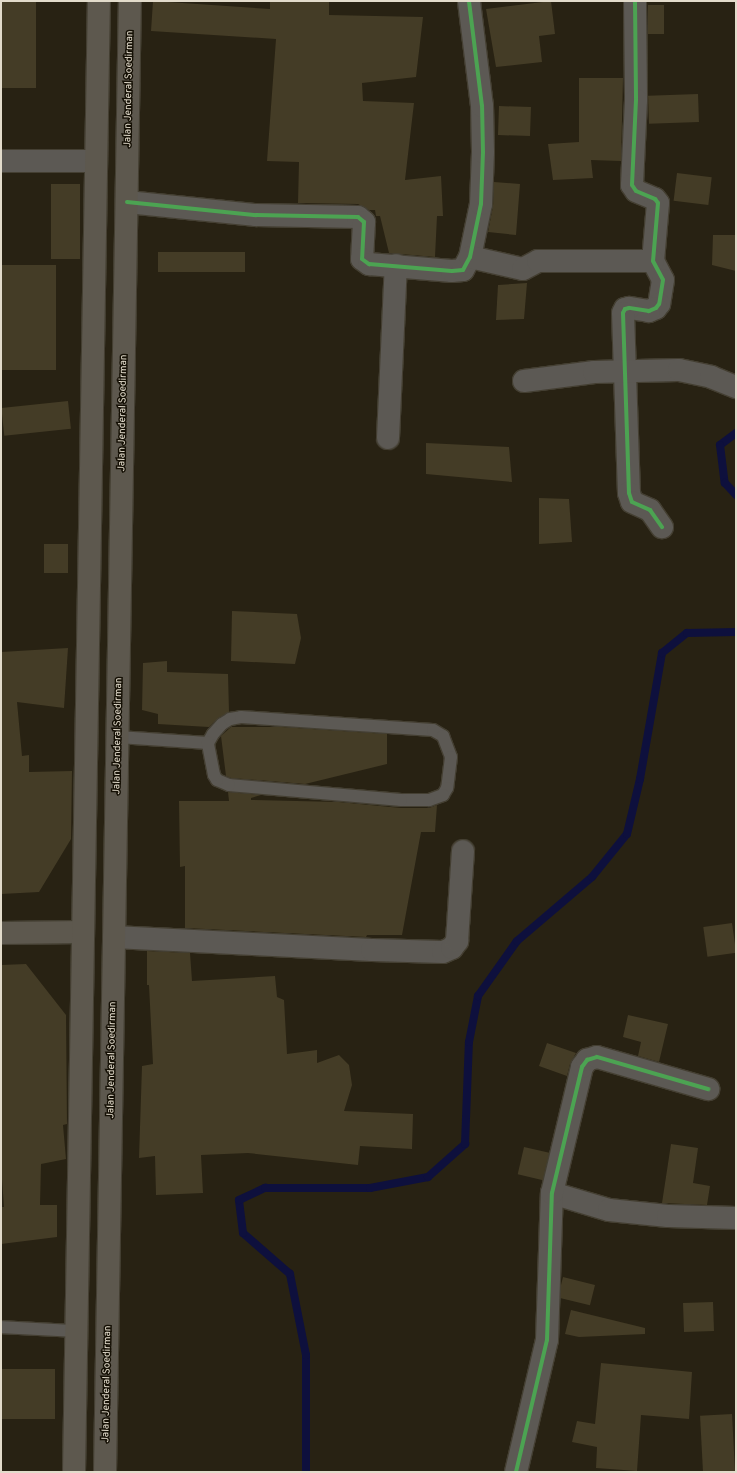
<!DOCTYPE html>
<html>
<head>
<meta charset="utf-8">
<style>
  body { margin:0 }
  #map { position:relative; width:737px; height:1473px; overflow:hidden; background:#282213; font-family:Overpass,sans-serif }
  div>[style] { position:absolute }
  .stream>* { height:8px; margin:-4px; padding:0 4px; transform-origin:4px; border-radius:4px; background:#0e103d }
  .building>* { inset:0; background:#443c26; transform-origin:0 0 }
  .roads { filter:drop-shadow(1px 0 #443f32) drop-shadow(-1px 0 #443f32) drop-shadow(0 1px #443f32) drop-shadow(0 -1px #443f32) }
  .service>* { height:12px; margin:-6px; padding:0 6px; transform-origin:6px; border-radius:6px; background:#5c5954 }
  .minor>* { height:22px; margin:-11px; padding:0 11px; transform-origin:11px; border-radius:11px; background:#5c5954 }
  .primary>* { height:22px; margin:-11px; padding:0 11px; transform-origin:11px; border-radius:11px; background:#5d584e }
  .cycleway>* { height:4px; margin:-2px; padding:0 2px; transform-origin:2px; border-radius:2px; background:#4ca352 }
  span { translate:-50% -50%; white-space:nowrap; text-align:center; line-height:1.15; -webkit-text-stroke:3px #151005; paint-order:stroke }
  .street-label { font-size:10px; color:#e2dbcb }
  .frame { position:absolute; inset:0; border:2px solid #e2dbcb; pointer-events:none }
</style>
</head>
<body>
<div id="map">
  <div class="stream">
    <div style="left:736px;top:433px;width:20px;rotate:143deg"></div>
    <div style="left:720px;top:445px;width:38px;rotate:83deg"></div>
    <div style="left:725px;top:483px;width:16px;rotate:47deg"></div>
    <div style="left:306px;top:1472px;width:117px;rotate:-90deg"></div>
    <div style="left:306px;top:1355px;width:83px;rotate:-101.2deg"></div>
    <div style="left:290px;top:1274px;width:62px;rotate:-138.9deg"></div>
    <div style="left:243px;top:1233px;width:33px;rotate:-97deg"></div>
    <div style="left:239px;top:1200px;width:29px;rotate:-25deg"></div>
    <div style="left:265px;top:1188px;width:105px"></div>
    <div style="left:370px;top:1188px;width:59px;rotate:-10.7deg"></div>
    <div style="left:428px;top:1177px;width:50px;rotate:-41.7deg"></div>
    <div style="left:465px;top:1144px;width:102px;rotate:-87.8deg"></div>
    <div style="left:469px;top:1042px;width:47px;rotate:-78.9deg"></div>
    <div style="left:478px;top:996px;width:67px;rotate:-54.7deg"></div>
    <div style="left:517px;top:941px;width:99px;rotate:-40.5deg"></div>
    <div style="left:592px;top:877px;width:55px;rotate:-50.9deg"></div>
    <div style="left:627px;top:834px;width:57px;rotate:-76.7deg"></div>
    <div style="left:640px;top:779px;width:128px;rotate:-80.1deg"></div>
    <div style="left:662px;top:653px;width:32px;rotate:-39deg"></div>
    <div style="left:687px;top:633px;width:49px;rotate:-1.2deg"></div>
  </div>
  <div class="building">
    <div style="left:1px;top:1px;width:35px;height:87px"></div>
    <div style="clip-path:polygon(153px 1px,270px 9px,270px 1px,329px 1px,329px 15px,423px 17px,416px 77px,362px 83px,363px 101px,414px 103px,405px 180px,441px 176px,443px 216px,437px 216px,435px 257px,389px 253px,380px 216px,376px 216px,375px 210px,369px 210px,358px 204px,298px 203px,299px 162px,267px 161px,276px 39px,151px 31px)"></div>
    <div style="clip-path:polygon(551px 1px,555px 34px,539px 36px,542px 62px,496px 67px,486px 9px)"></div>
    <div style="left:648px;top:5px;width:16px;height:29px"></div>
    <div style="clip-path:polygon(579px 78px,623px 78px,621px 161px,591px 160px,593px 178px,553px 180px,548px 144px,579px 142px)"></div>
    <div style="left:698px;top:94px;width:28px;height:50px;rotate:88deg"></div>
    <div style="left:499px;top:106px;width:32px;height:29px;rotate:2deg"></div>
    <div style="left:677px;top:173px;width:35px;height:28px;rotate:7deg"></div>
    <div style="clip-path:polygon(494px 182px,520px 184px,516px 235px,488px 232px,493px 206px)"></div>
    <div style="left:51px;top:184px;width:29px;height:75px"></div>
    <div style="clip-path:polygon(713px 235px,736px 235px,736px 271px,712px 265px)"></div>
    <div style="left:245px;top:252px;width:20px;height:87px;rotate:90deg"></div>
    <div style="left:1px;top:265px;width:55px;height:105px"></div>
    <div style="clip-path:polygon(527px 283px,524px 319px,496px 320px,498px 285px)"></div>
    <div style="left:68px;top:401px;width:28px;height:67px;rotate:84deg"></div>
    <div style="clip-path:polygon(426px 443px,509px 447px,512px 482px,426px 474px)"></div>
    <div style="clip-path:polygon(539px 498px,569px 499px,572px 542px,539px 544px)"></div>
    <div style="left:44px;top:544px;width:24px;height:29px"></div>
    <div style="clip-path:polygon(232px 611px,297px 614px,301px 638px,295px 664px,231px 661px)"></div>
    <div style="clip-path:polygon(68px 648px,64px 708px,17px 702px,22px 756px,29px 755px,29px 772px,72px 771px,71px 839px,39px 892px,1px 894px,1px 652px)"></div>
    <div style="clip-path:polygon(167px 661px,167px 672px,228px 674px,229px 712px,218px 718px,209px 727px,158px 724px,158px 714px,142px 710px,143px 663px)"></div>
    <div style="clip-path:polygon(231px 727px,282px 727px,387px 734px,387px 764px,305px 784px,231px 778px,226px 776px,221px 736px)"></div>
    <div style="clip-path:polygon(228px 792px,261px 795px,251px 798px,251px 800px,339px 802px,401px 808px,429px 808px,437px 805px,435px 832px,421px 832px,402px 935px,367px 935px,366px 937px,185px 928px,185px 866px,180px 867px,179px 801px,229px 801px)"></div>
    <div style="left:732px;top:923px;width:30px;height:29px;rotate:82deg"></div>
    <div style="clip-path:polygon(147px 951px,190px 953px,192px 981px,275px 976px,277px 997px,284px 1000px,287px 1054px,317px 1050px,317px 1063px,339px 1055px,349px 1065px,352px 1085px,344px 1111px,413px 1114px,412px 1149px,360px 1146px,358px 1165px,248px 1153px,201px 1155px,203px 1193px,156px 1195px,155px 1156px,139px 1158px,142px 1066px,153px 1064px,149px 985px,147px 985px)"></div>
    <div style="clip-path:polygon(26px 964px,66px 1015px,67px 1124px,63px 1125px,66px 1159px,41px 1164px,40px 1205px,57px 1205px,57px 1237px,1px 1244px,1px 1207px,4px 1207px,1px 1165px,1px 965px)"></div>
    <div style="clip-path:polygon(628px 1015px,668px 1024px,659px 1062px,638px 1056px,641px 1042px,623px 1037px)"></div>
    <div style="clip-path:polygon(547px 1043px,576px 1053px,570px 1064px,567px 1076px,539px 1066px)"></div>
    <div style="clip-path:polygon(671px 1144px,698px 1148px,693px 1183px,710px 1186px,707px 1205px,662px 1203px)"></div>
    <div style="left:524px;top:1147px;width:26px;height:28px;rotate:13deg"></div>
    <div style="left:563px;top:1277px;width:33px;height:21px;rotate:14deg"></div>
    <div style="left:713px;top:1302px;width:29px;height:30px;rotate:88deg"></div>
    <div style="clip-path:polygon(571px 1310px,645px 1328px,645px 1334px,579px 1337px,565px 1334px)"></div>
    <div style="clip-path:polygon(601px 1363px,692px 1372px,689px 1419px,641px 1415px,637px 1471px,596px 1468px,597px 1447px,572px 1442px,577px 1421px,595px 1424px)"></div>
    <div style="left:1px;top:1369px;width:54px;height:50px"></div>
    <div style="left:732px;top:1414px;width:58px;height:32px;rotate:87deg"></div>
  </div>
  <div class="roads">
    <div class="service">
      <div style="left:118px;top:737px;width:90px;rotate:3.8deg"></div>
      <div style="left:208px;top:743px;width:10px;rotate:-61deg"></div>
      <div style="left:213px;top:734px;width:13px;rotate:-48deg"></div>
      <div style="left:222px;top:724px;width:9px;rotate:-32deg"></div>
      <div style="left:230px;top:719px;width:11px;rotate:-10deg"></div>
      <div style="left:241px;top:717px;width:192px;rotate:3.9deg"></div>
      <div style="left:433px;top:730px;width:12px;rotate:31deg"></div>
      <div style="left:443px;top:736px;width:22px;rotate:69deg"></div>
      <div style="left:451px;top:757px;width:31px;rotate:97deg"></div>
      <div style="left:447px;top:788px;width:8px;rotate:120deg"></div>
      <div style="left:443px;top:795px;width:15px;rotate:160deg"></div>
      <div style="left:429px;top:800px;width:28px;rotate:180deg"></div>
      <div style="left:401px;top:800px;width:173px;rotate:-175deg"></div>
      <div style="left:229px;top:785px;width:13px;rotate:-157deg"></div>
      <div style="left:217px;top:780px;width:6px;rotate:-121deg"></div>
      <div style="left:214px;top:775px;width:33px;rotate:-101deg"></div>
      <div style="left:1px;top:1327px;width:75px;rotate:3.1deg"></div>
    </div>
    <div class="minor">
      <div style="left:635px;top:1px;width:99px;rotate:89.4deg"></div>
      <div style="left:636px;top:100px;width:85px;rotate:92.7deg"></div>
      <div style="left:632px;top:185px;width:7px;rotate:56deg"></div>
      <div style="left:636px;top:191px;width:21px;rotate:23deg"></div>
      <div style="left:655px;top:199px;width:5px;rotate:53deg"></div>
      <div style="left:658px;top:203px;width:58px;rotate:94.9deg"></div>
      <div style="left:653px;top:261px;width:21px;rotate:62deg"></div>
      <div style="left:663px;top:280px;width:24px;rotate:99deg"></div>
      <div style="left:659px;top:304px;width:5px;rotate:127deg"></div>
      <div style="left:656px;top:308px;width:8px;rotate:157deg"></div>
      <div style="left:649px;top:311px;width:20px;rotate:-171deg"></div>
      <div style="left:629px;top:308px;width:4px;rotate:166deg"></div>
      <div style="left:625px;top:309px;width:4px;rotate:117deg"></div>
      <div style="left:623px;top:313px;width:180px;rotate:88.1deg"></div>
      <div style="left:629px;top:493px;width:9px;rotate:72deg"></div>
      <div style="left:632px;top:502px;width:20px;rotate:24deg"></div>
      <div style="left:650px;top:510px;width:21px;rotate:55deg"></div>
      <div style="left:1px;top:161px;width:95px"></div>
      <div style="left:127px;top:202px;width:130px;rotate:5.8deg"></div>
      <div style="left:256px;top:215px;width:102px;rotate:1.1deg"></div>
      <div style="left:358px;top:217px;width:8px;rotate:40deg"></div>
      <div style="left:364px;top:222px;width:37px;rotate:93deg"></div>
      <div style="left:362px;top:259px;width:9px;rotate:36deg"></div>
      <div style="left:369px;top:264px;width:83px;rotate:4.8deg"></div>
      <div style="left:452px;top:271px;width:11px;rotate:-5deg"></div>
      <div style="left:463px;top:270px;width:15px;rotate:-62deg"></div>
      <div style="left:470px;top:257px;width:54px;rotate:-78.3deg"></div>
      <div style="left:481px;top:204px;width:52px;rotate:-87.8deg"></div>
      <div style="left:483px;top:152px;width:46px;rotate:-91.2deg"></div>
      <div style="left:482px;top:106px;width:106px;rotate:-97.1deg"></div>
      <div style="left:470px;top:257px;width:54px;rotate:12.8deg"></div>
      <div style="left:523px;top:269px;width:17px;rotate:-28deg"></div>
      <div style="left:538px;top:261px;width:115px"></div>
      <div style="left:524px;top:381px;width:71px;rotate:-7.3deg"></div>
      <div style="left:594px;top:372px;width:85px;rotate:-1.3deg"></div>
      <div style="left:679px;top:370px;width:33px;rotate:12deg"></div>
      <div style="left:711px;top:377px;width:27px;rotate:22deg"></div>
      <div style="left:388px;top:438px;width:173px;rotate:-87.4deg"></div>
      <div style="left:114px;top:937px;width:258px;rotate:2.9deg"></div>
      <div style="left:372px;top:950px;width:71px;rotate:1.6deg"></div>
      <div style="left:443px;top:952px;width:10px;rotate:-24deg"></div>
      <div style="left:452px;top:948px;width:9px;rotate:-54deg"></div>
      <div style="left:457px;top:941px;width:90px;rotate:-86.2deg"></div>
      <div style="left:552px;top:1193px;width:59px;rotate:16.6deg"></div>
      <div style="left:609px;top:1210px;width:59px;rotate:5.8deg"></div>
      <div style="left:668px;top:1216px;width:68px;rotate:1.7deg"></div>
      <div style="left:516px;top:1472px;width:136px;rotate:-76.8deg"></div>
      <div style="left:547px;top:1340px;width:147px;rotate:-88.1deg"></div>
      <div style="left:552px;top:1193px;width:130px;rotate:-76.6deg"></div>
      <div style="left:582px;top:1067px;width:9px;rotate:-54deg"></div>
      <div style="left:587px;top:1060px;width:10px;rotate:-17deg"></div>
      <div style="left:597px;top:1057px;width:116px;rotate:16.1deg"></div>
    </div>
    <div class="primary">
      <div style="left:1px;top:933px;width:82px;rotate:-0.7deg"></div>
      <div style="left:74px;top:1472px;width:1471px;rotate:-89.03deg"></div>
      <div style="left:105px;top:1472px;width:1471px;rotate:-89.03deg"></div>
    </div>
  </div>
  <div class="cycleway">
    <div style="left:635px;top:1px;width:99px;rotate:89.4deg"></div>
    <div style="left:636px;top:100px;width:85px;rotate:92.7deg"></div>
    <div style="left:632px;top:185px;width:7px;rotate:56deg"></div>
    <div style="left:636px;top:191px;width:21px;rotate:23deg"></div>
    <div style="left:655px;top:199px;width:5px;rotate:53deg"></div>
    <div style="left:658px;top:203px;width:58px;rotate:94.9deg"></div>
    <div style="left:653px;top:261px;width:21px;rotate:62deg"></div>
    <div style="left:663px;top:280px;width:24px;rotate:99deg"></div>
    <div style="left:659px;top:304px;width:5px;rotate:127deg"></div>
    <div style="left:656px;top:308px;width:8px;rotate:157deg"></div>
    <div style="left:649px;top:311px;width:20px;rotate:-171deg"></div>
    <div style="left:629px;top:308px;width:4px;rotate:166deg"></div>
    <div style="left:625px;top:309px;width:4px;rotate:117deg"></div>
    <div style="left:623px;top:313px;width:180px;rotate:88.1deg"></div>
    <div style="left:629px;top:493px;width:9px;rotate:72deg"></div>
    <div style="left:632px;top:502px;width:20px;rotate:24deg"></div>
    <div style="left:650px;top:510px;width:21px;rotate:55deg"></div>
    <div style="left:127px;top:202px;width:130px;rotate:5.8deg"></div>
    <div style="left:256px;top:215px;width:102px;rotate:1.1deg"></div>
    <div style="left:358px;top:217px;width:8px;rotate:40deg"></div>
    <div style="left:364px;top:222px;width:37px;rotate:93deg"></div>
    <div style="left:362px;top:259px;width:9px;rotate:36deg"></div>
    <div style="left:369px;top:264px;width:83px;rotate:4.8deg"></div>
    <div style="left:452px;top:271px;width:11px;rotate:-5deg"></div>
    <div style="left:463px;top:270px;width:15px;rotate:-62deg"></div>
    <div style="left:470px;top:257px;width:54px;rotate:-78.3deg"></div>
    <div style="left:481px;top:204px;width:52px;rotate:-87.8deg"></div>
    <div style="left:483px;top:152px;width:46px;rotate:-91.2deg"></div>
    <div style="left:482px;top:106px;width:106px;rotate:-97.1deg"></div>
    <div style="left:516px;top:1472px;width:136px;rotate:-76.8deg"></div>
    <div style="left:547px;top:1340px;width:147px;rotate:-88.1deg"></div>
    <div style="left:552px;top:1193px;width:130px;rotate:-76.6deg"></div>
    <div style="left:582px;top:1067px;width:9px;rotate:-54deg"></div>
    <div style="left:587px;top:1060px;width:10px;rotate:-17deg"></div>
    <div style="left:597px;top:1057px;width:116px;rotate:16.1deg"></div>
  </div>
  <div class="street-label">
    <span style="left:129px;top:89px;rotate:-89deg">Jalan Jenderal Soedirman</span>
    <span style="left:123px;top:413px;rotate:-89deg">Jalan Jenderal Soedirman</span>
    <span style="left:118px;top:736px;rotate:-89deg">Jalan Jenderal Soedirman</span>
    <span style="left:112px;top:1060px;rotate:-89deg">Jalan Jenderal Soedirman</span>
    <span style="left:107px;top:1384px;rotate:-89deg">Jalan Jenderal Soedirman</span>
  </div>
  <div class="frame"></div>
</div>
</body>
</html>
